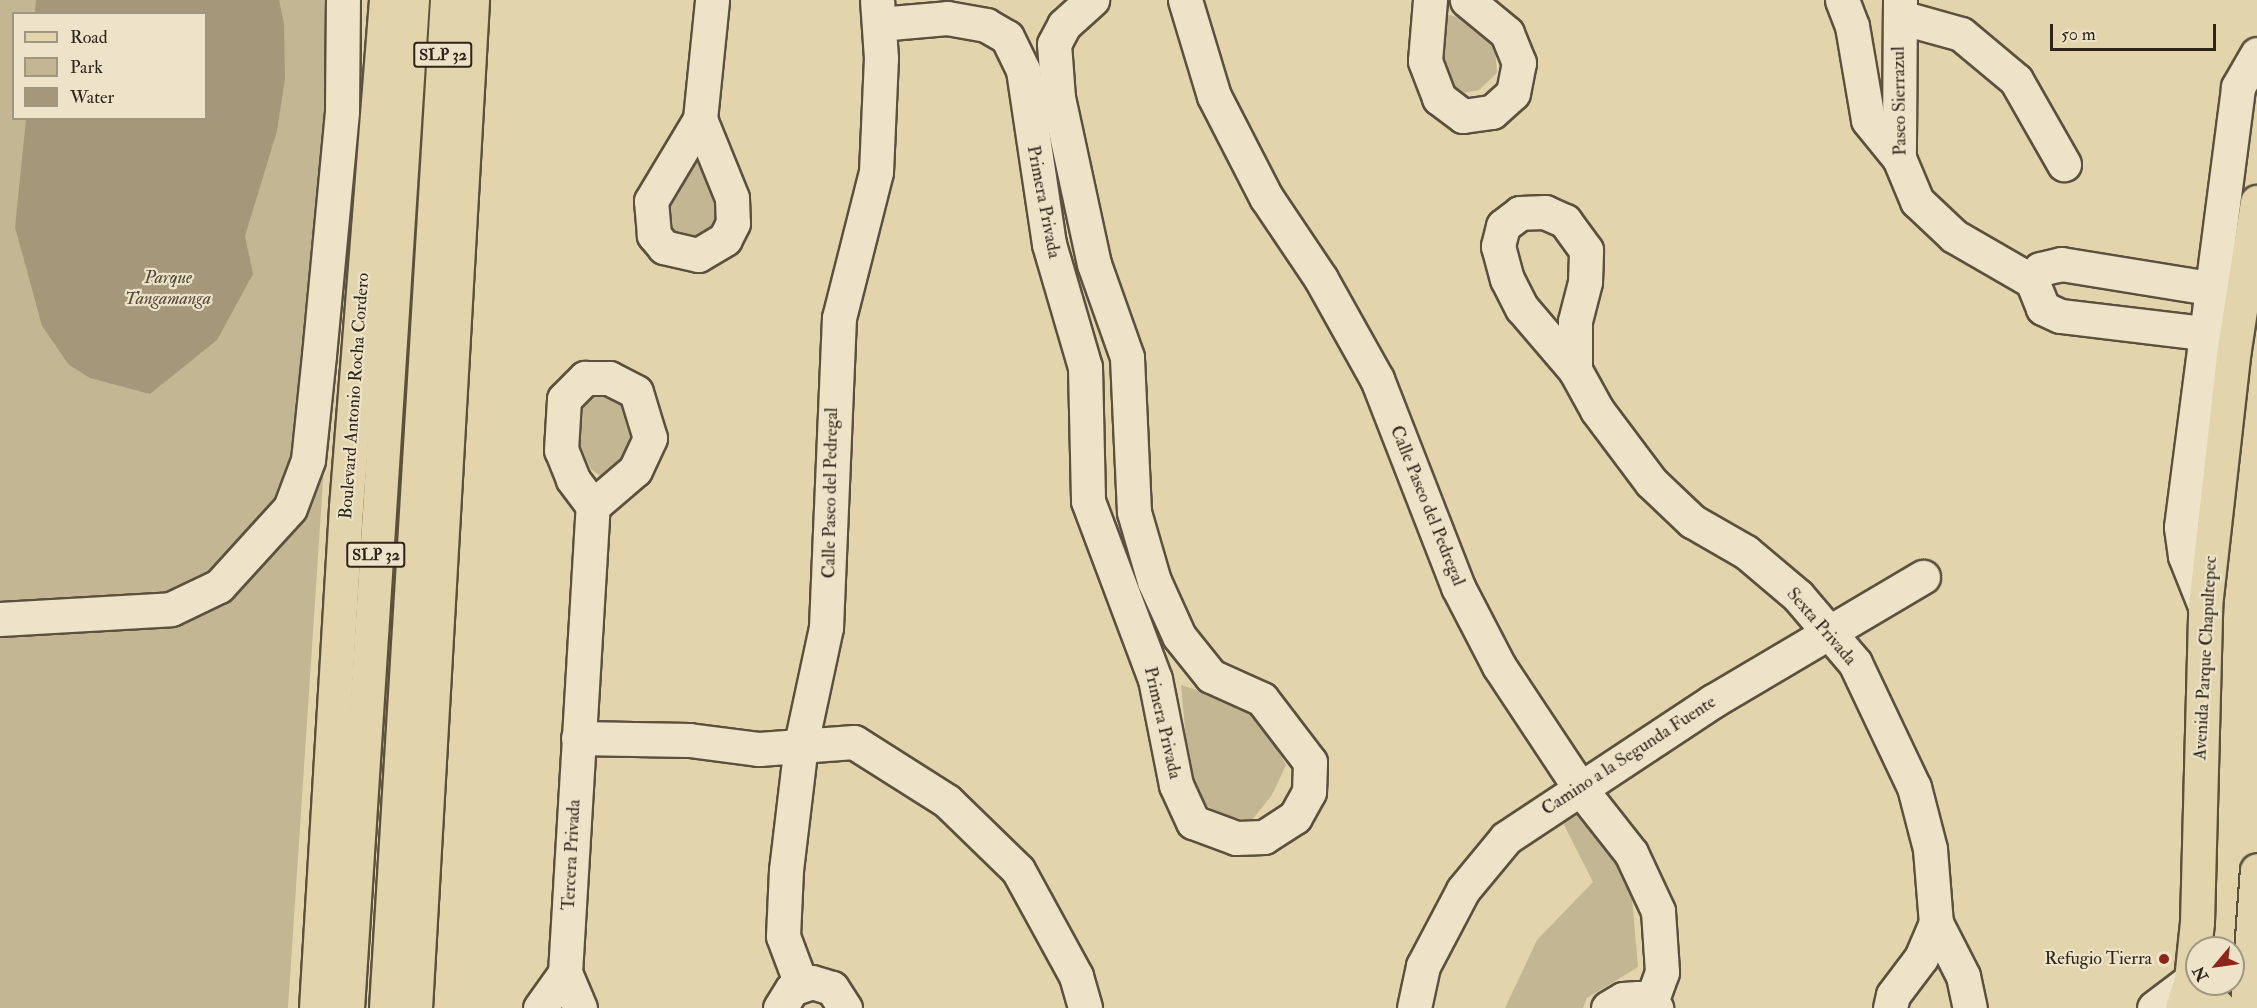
<!DOCTYPE html>
<html>
<head>
<meta charset="utf-8">
<style>
  body { margin:0 }
  #map { position:relative; width:2257px; height:1008px; overflow:hidden; background:#e2d4ab; font-family:"IM FELL Double Pica",serif }
  div>[style] { position:absolute }
  .green>* { inset:0; background:#c3b692 }
  .water>* { inset:0; background:#a5987a }
  .roads { filter:drop-shadow(2px 0 #5b513e) drop-shadow(-2px 0 #5b513e) drop-shadow(0 2px #5b513e) drop-shadow(0 -2px #5b513e) }
  .minor>* { height:33px; margin:-16.5px; padding:0 16.5px; transform-origin:16.5px; border-radius:16.5px; background:#ece3c8 }
  .major>* { height:33px; margin:-16.5px; padding:0 16.5px; transform-origin:16.5px; border-radius:16.5px; background:#e2d4ab }
  .highway>* { height:33px; margin:-16.5px; padding:0 16.5px; transform-origin:16.5px; border-radius:16.5px; background:#e2d4ab }
  .dots>* { width:16px; height:16px; translate:-50% -50%; box-sizing:border-box; border:3px solid #ece3c8; border-radius:50% }
  span { translate:-50% -50%; white-space:nowrap; text-align:center; line-height:1.15; -webkit-text-stroke:4.5px #ece3c8; paint-order:stroke }
  .shield-label span { padding:2px 4px; background:#ece3c8; border:2px solid; border-radius:4px; -webkit-text-stroke-width:0 }
  .shield-label { font-size:16px; color:#2e251a; font-weight:700 }
  .street-label { font-size:18px; color:#2e251a }
  .park-label { font-size:18px; color:#534938; font-style:italic }
  .poi-label { font-size:18px; color:#2e251a }
  .right { translate:-100% -50%; text-align:right }
  .legend { position:absolute; left:12px; top:12px; width:195px; height:108px; box-sizing:border-box; background:#ece3c8; border:2px solid #a09782; margin:0; padding:8px 10px; list-style:none; font-size:18px; color:#2e251a }
  .legend li { display:flex; align-items:center; gap:12px; height:30px }
  .legend b { width:30px; border:2px solid #a09782 }
  .north { position:absolute; left:2185px; top:936px; width:60px; height:60px; box-sizing:border-box; background:#ece3c8; border:2px solid #a09782; border-radius:50%; rotate:241deg; font-size:16px; font-weight:700; line-height:24px; text-align:center; color:#2e251a }
  .north::after { content:''; display:block; margin:auto; width:21px; height:27px; background:#8f2418; clip-path:polygon(50% 0,100% 100%,50% 72%,0 100%) }
  .scale { position:absolute; left:2050px; top:24px; width:166px; height:27px; box-sizing:border-box; border:3px solid #2e251a; border-top:0; padding-left:8px; font-size:18px; line-height:21px; white-space:nowrap; color:#2e251a; -webkit-text-stroke:4px #ece3c8; paint-order:stroke }
</style>
</head>
<body>
<div id="map">
  <div class="green">
    <div style="clip-path:polygon(evenodd,0 0,355px 0,288px 1008px,0 1008px,0 0,14px 14px,206px 14px,206px 118px,14px 118px,14px 14px)"></div>
    <div style="clip-path:polygon(1446px 14px,1478px 23px,1495px 47px,1497px 73px,1479px 90px,1451px 95px,1430px 42px)"></div>
    <div style="clip-path:polygon(702px 151px,726px 201px,703px 241px,676px 240px,664px 226px,667px 199px)"></div>
    <div style="clip-path:polygon(612px 384px,642px 438px,603px 478px,591px 469px,581px 449px,580px 421px,584px 404px,594px 391px)"></div>
    <div style="clip-path:polygon(1181px 685px,1240px 704px,1267px 732px,1286px 765px,1272px 795px,1252px 820px,1222px 816px,1191px 794px)"></div>
    <div style="clip-path:polygon(1574px 799px,1631px 887px,1638px 967px,1587px 998px,1583px 1008px,1505px 1008px,1537px 940px,1593px 882px,1556px 809px)"></div>
  </div>
  <div class="water">
    <div style="clip-path:polygon(36px 0,279px 0,284px 24px,285px 79px,277px 131px,245px 236px,253px 274px,217px 340px,150px 394px,90px 378px,69px 365px,42px 326px,15px 227px,26px 119px,206px 118px,206px 14px,35px 13px)"></div>
  </div>
  <div class="roads">
    <div class="minor">
      <div style="left:1185px;top:0;width:100px;rotate:73.2deg"></div>
      <div style="left:1214px;top:96px;width:114px;rotate:62.8deg"></div>
      <div style="left:1266px;top:197px;width:99px;rotate:56.1deg"></div>
      <div style="left:1321px;top:279px;width:115px;rotate:60.8deg"></div>
      <div style="left:1377px;top:379px;width:223px;rotate:68.7deg"></div>
      <div style="left:1458px;top:587px;width:89px;rotate:62.6deg"></div>
      <div style="left:1499px;top:666px;width:145px;rotate:56.5deg"></div>
      <div style="left:1579px;top:787px;width:84px;rotate:51.8deg"></div>
      <div style="left:1631px;top:853px;width:64px;rotate:65deg"></div>
      <div style="left:1658px;top:911px;width:61px;rotate:86.2deg"></div>
      <div style="left:1662px;top:972px;width:33px;rotate:110deg"></div>
      <div style="left:1430px;top:0;width:61px;rotate:94.7deg"></div>
      <div style="left:1425px;top:61px;width:40px;rotate:69deg"></div>
      <div style="left:1439px;top:98px;width:30px;rotate:37deg"></div>
      <div style="left:1463px;top:116px;width:29px;rotate:-8deg"></div>
      <div style="left:1492px;top:112px;width:28px;rotate:-42deg"></div>
      <div style="left:1513px;top:93px;width:31px;rotate:-79deg"></div>
      <div style="left:1519px;top:63px;width:32px;rotate:-112deg"></div>
      <div style="left:1507px;top:33px;width:52px;rotate:-140.5deg"></div>
      <div style="left:1842px;top:0;width:28px;rotate:69deg"></div>
      <div style="left:1852px;top:26px;width:95px;rotate:80.3deg"></div>
      <div style="left:1868px;top:120px;width:49px;rotate:50.8deg"></div>
      <div style="left:1900px;top:0;width:158px;rotate:90.4deg"></div>
      <div style="left:1899px;top:158px;width:47px;rotate:67.3deg"></div>
      <div style="left:1917px;top:201px;width:51px;rotate:43.4deg"></div>
      <div style="left:1954px;top:236px;width:90px;rotate:30deg"></div>
      <div style="left:1900px;top:17px;width:63px;rotate:15.6deg"></div>
      <div style="left:1961px;top:34px;width:72px;rotate:39.9deg"></div>
      <div style="left:2016px;top:80px;width:97px;rotate:60.3deg"></div>
      <div style="left:879px;top:24px;width:68px;rotate:-5deg"></div>
      <div style="left:947px;top:18px;width:40px;rotate:10deg"></div>
      <div style="left:986px;top:25px;width:24px;rotate:30deg"></div>
      <div style="left:1007px;top:37px;width:37px;rotate:64deg"></div>
      <div style="left:1023px;top:70px;width:176px;rotate:81.5deg"></div>
      <div style="left:1049px;top:244px;width:128px;rotate:73.7deg"></div>
      <div style="left:1085px;top:367px;width:134px;rotate:88.7deg"></div>
      <div style="left:1088px;top:501px;width:190px;rotate:69.4deg"></div>
      <div style="left:1155px;top:679px;width:108px;rotate:78.8deg"></div>
      <div style="left:1176px;top:785px;width:41px;rotate:65.3deg"></div>
      <div style="left:1193px;top:822px;width:46px;rotate:20.4deg"></div>
      <div style="left:1236px;top:838px;width:28px;rotate:-2deg"></div>
      <div style="left:1264px;top:837px;width:37px;rotate:-33deg"></div>
      <div style="left:1295px;top:817px;width:29px;rotate:-61deg"></div>
      <div style="left:1309px;top:792px;width:30px;rotate:-88deg"></div>
      <div style="left:1310px;top:762px;width:79px;rotate:-127.3deg"></div>
      <div style="left:1262px;top:699px;width:56px;rotate:-155.7deg"></div>
      <div style="left:1211px;top:676px;width:51px;rotate:-128.7deg"></div>
      <div style="left:1179px;top:636px;width:60px;rotate:-114.4deg"></div>
      <div style="left:1154px;top:581px;width:72px;rotate:-106.2deg"></div>
      <div style="left:1134px;top:512px;width:155px;rotate:-92.6deg"></div>
      <div style="left:1127px;top:357px;width:99px;rotate:-109.5deg"></div>
      <div style="left:1094px;top:264px;width:170px;rotate:-102.2deg"></div>
      <div style="left:1058px;top:98px;width:54px;rotate:-94.2deg"></div>
      <div style="left:1054px;top:44px;width:21px;rotate:-62deg"></div>
      <div style="left:1064px;top:25px;width:38px;rotate:-42deg"></div>
      <div style="left:700px;top:119px;width:85px;rotate:67.9deg"></div>
      <div style="left:732px;top:198px;width:25px;rotate:88deg"></div>
      <div style="left:733px;top:223px;width:18px;rotate:117deg"></div>
      <div style="left:725px;top:239px;width:31px;rotate:149deg"></div>
      <div style="left:698px;top:255px;width:35px;rotate:-167deg"></div>
      <div style="left:664px;top:247px;width:16px;rotate:-130deg"></div>
      <div style="left:654px;top:235px;width:34px;rotate:-95deg"></div>
      <div style="left:651px;top:201px;width:96px;rotate:-59.1deg"></div>
      <div style="left:700px;top:119px;width:120px;rotate:-84.2deg"></div>
      <div style="left:2203px;top:333px;width:144px;rotate:-173.2deg"></div>
      <div style="left:2060px;top:316px;width:19px;rotate:-155deg"></div>
      <div style="left:2043px;top:308px;width:29px;rotate:-112deg"></div>
      <div style="left:2032px;top:281px;width:14px;rotate:-56deg"></div>
      <div style="left:2040px;top:269px;width:22px;rotate:-13deg"></div>
      <div style="left:2061px;top:264px;width:150px;rotate:9.2deg"></div>
      <div style="left:1575px;top:370px;width:49px;rotate:-90deg"></div>
      <div style="left:1575px;top:321px;width:40px;rotate:-75.6deg"></div>
      <div style="left:1585px;top:282px;width:32px;rotate:-88deg"></div>
      <div style="left:1586px;top:250px;width:36px;rotate:-126deg"></div>
      <div style="left:1565px;top:221px;width:22px;rotate:-156deg"></div>
      <div style="left:1545px;top:212px;width:25px;rotate:178deg"></div>
      <div style="left:1520px;top:213px;width:21px;rotate:143deg"></div>
      <div style="left:1503px;top:226px;width:21px;rotate:104deg"></div>
      <div style="left:1498px;top:246px;width:34px;rotate:75deg"></div>
      <div style="left:1507px;top:279px;width:33px;rotate:63deg"></div>
      <div style="left:1522px;top:308px;width:82px;rotate:49.5deg"></div>
      <div style="left:1575px;top:370px;width:46px;rotate:61.2deg"></div>
      <div style="left:1597px;top:410px;width:90px;rotate:53.1deg"></div>
      <div style="left:1651px;top:482px;width:57px;rotate:43.6deg"></div>
      <div style="left:1692px;top:521px;width:62px;rotate:29.9deg"></div>
      <div style="left:1746px;top:552px;width:68px;rotate:40.2deg"></div>
      <div style="left:1798px;top:596px;width:88px;rotate:49.6deg"></div>
      <div style="left:1855px;top:663px;width:137px;rotate:64.6deg"></div>
      <div style="left:1914px;top:787px;width:64px;rotate:75.5deg"></div>
      <div style="left:1930px;top:849px;width:74px;rotate:85.4deg"></div>
      <div style="left:1936px;top:923px;width:59px;rotate:63deg"></div>
      <div style="left:1963px;top:976px;width:33px;rotate:78deg"></div>
      <div style="left:585px;top:378px;width:24px"></div>
      <div style="left:609px;top:378px;width:30px;rotate:27deg"></div>
      <div style="left:636px;top:392px;width:48px;rotate:73.1deg"></div>
      <div style="left:650px;top:438px;width:35px;rotate:115deg"></div>
      <div style="left:635px;top:470px;width:55px;rotate:139.4deg"></div>
      <div style="left:593px;top:506px;width:34px;rotate:-127deg"></div>
      <div style="left:573px;top:479px;width:31px;rotate:-112deg"></div>
      <div style="left:561px;top:450px;width:51px;rotate:-86.6deg"></div>
      <div style="left:564px;top:399px;width:30px;rotate:-45deg"></div>
      <div style="left:2205px;top:606px;width:54px;rotate:-111.8deg"></div>
      <div style="left:2185px;top:556px;width:29px;rotate:-98deg"></div>
      <div style="left:2181px;top:527px;width:444px;rotate:-82.6deg"></div>
      <div style="left:2238px;top:87px;width:38px;rotate:-60deg"></div>
      <div style="left:0;top:619px;width:171px;rotate:-3.3deg"></div>
      <div style="left:171px;top:609px;width:53px;rotate:-25.6deg"></div>
      <div style="left:219px;top:586px;width:105px;rotate:-47.7deg"></div>
      <div style="left:290px;top:508px;width:51px;rotate:-69.4deg"></div>
      <div style="left:308px;top:460px;width:106px;rotate:-84deg"></div>
      <div style="left:319px;top:355px;width:245px;rotate:-84.6deg"></div>
      <div style="left:342px;top:111px;width:111px;rotate:-89.5deg"></div>
      <div style="left:578px;top:738px;width:111px;rotate:1deg"></div>
      <div style="left:689px;top:740px;width:71px;rotate:7.3deg"></div>
      <div style="left:759px;top:749px;width:95px;rotate:-4.2deg"></div>
      <div style="left:854px;top:742px;width:110px;rotate:32.4deg"></div>
      <div style="left:947px;top:801px;width:99px;rotate:44.2deg"></div>
      <div style="left:1018px;top:870px;width:121px;rotate:61.3deg"></div>
      <div style="left:1076px;top:976px;width:33px;rotate:74deg"></div>
      <div style="left:801px;top:984px;width:51px;rotate:-110.6deg"></div>
      <div style="left:783px;top:936px;width:66px;rotate:-87.4deg"></div>
      <div style="left:786px;top:870px;width:127px;rotate:-83.2deg"></div>
      <div style="left:801px;top:744px;width:120px;rotate:-77.9deg"></div>
      <div style="left:826px;top:627px;width:309px;rotate:-87.6deg"></div>
      <div style="left:839px;top:318px;width:151px;rotate:-75.8deg"></div>
      <div style="left:876px;top:172px;width:114px;rotate:-87.5deg"></div>
      <div style="left:881px;top:58px;width:58px;rotate:-93.9deg"></div>
      <div style="left:540px;top:1008px;width:43px;rotate:-54.5deg"></div>
      <div style="left:580px;top:1008px;width:38px;rotate:-113deg"></div>
      <div style="left:565px;top:973px;width:468px;rotate:-86.6deg"></div>
      <div style="left:780px;top:1008px;width:22px;rotate:-58deg"></div>
      <div style="left:792px;top:989px;width:21px;rotate:-19deg"></div>
      <div style="left:812px;top:982px;width:21px;rotate:17deg"></div>
      <div style="left:832px;top:988px;width:24px;rotate:57deg"></div>
      <div style="left:1414px;top:1008px;width:43px;rotate:-77.9deg"></div>
      <div style="left:1423px;top:966px;width:86px;rotate:-62.2deg"></div>
      <div style="left:1463px;top:890px;width:67px;rotate:-50.4deg"></div>
      <div style="left:1506px;top:838px;width:248px;rotate:-33.5deg"></div>
      <div style="left:1713px;top:701px;width:244px;rotate:-30.6deg"></div>
      <div style="left:1608px;top:1008px;width:17px;rotate:-31deg"></div>
      <div style="left:1623px;top:999px;width:15px;rotate:-4deg"></div>
      <div style="left:1638px;top:998px;width:21px;rotate:29deg"></div>
      <div style="left:1890px;top:1008px;width:13px;rotate:-77deg"></div>
      <div style="left:1893px;top:995px;width:46px;rotate:-52.9deg"></div>
      <div style="left:1921px;top:958px;width:38px;rotate:-67deg"></div>
      <div style="left:2154px;top:1008px;width:46px;rotate:-37.1deg"></div>
    </div>
    <div class="major">
      <div style="left:2191px;top:980px;width:40px;rotate:45deg"></div>
      <div style="left:316px;top:1008px;width:502px;rotate:-86.57deg"></div>
      <div style="left:346px;top:507px;width:509px;rotate:-85.49deg"></div>
      <div style="left:415px;top:1008px;width:1010px;rotate:-86.76deg"></div>
      <div style="left:2182px;top:1008px;width:29px;rotate:-72deg"></div>
      <div style="left:2191px;top:980px;width:58px;rotate:-84.1deg"></div>
      <div style="left:2197px;top:922px;width:316px;rotate:-88.5deg"></div>
      <div style="left:2205px;top:606px;width:259px;rotate:-83.6deg"></div>
      <div style="left:2234px;top:349px;width:149px;rotate:-81.1deg"></div>
      <div style="left:2247px;top:1008px;width:138px;rotate:-85.9deg"></div>
    </div>
    <div class="highway">
      <div style="left:468px;top:0;width:17px;rotate:83deg"></div>
      <div style="left:347px;top:1008px;width:1010px;rotate:-86.31deg"></div>
      <div style="left:386px;top:1008px;width:1010px;rotate:-86.54deg"></div>
    </div>
  </div>
  <div class="dots">
    <div style="left:2164px;top:959px;background:#8f2418"></div>
  </div>
  <div class="shield-label">
    <span style="left:443px;top:55px">SLP 32</span>
    <span style="left:376px;top:555px">SLP 32</span>
  </div>
  <div class="street-label">
    <span style="left:1900px;top:101px;rotate:-91deg">Paseo Sierrazul</span>
    <span style="left:1043px;top:202px;rotate:79deg">Primera Privada</span>
    <span style="left:355px;top:396px;rotate:-86deg">Boulevard Antonio Rocha Cordero</span>
    <span style="left:831px;top:493px;rotate:-89deg">Calle Paseo del Pedregal</span>
    <span style="left:1427px;top:506px;rotate:68deg">Calle Paseo del Pedregal</span>
    <span style="left:1821px;top:627px;rotate:49deg">Sexta Privada</span>
    <span style="left:2206px;top:658px;rotate:-87deg">Avenida Parque Chapultepec</span>
    <span style="left:1162px;top:723px;rotate:77deg">Primera Privada</span>
    <span style="left:1629px;top:756px;rotate:-33deg">Camino a la Segunda Fuente</span>
    <span style="left:572px;top:855px;rotate:-87deg">Tercera Privada</span>
  </div>
  <div class="park-label">
    <span style="left:168px;top:289px">Parque<br>Tangamanga</span>
  </div>
  <div class="poi-label">
    <span class="right" style="left:2152px;top:959px">Refugio Tierra</span>
  </div>
  <ul class="legend">
  <li><b style="height:8px;background:#e2d4ab"></b>Road</li>
  <li><b style="height:16px;background:#c3b692"></b>Park</li>
  <li><b style="height:16px;background:#a5987a"></b>Water</li>
  </ul>
  <div class="north">N</div>
  <div class="scale">50 m</div>
</div>
</body>
</html>
